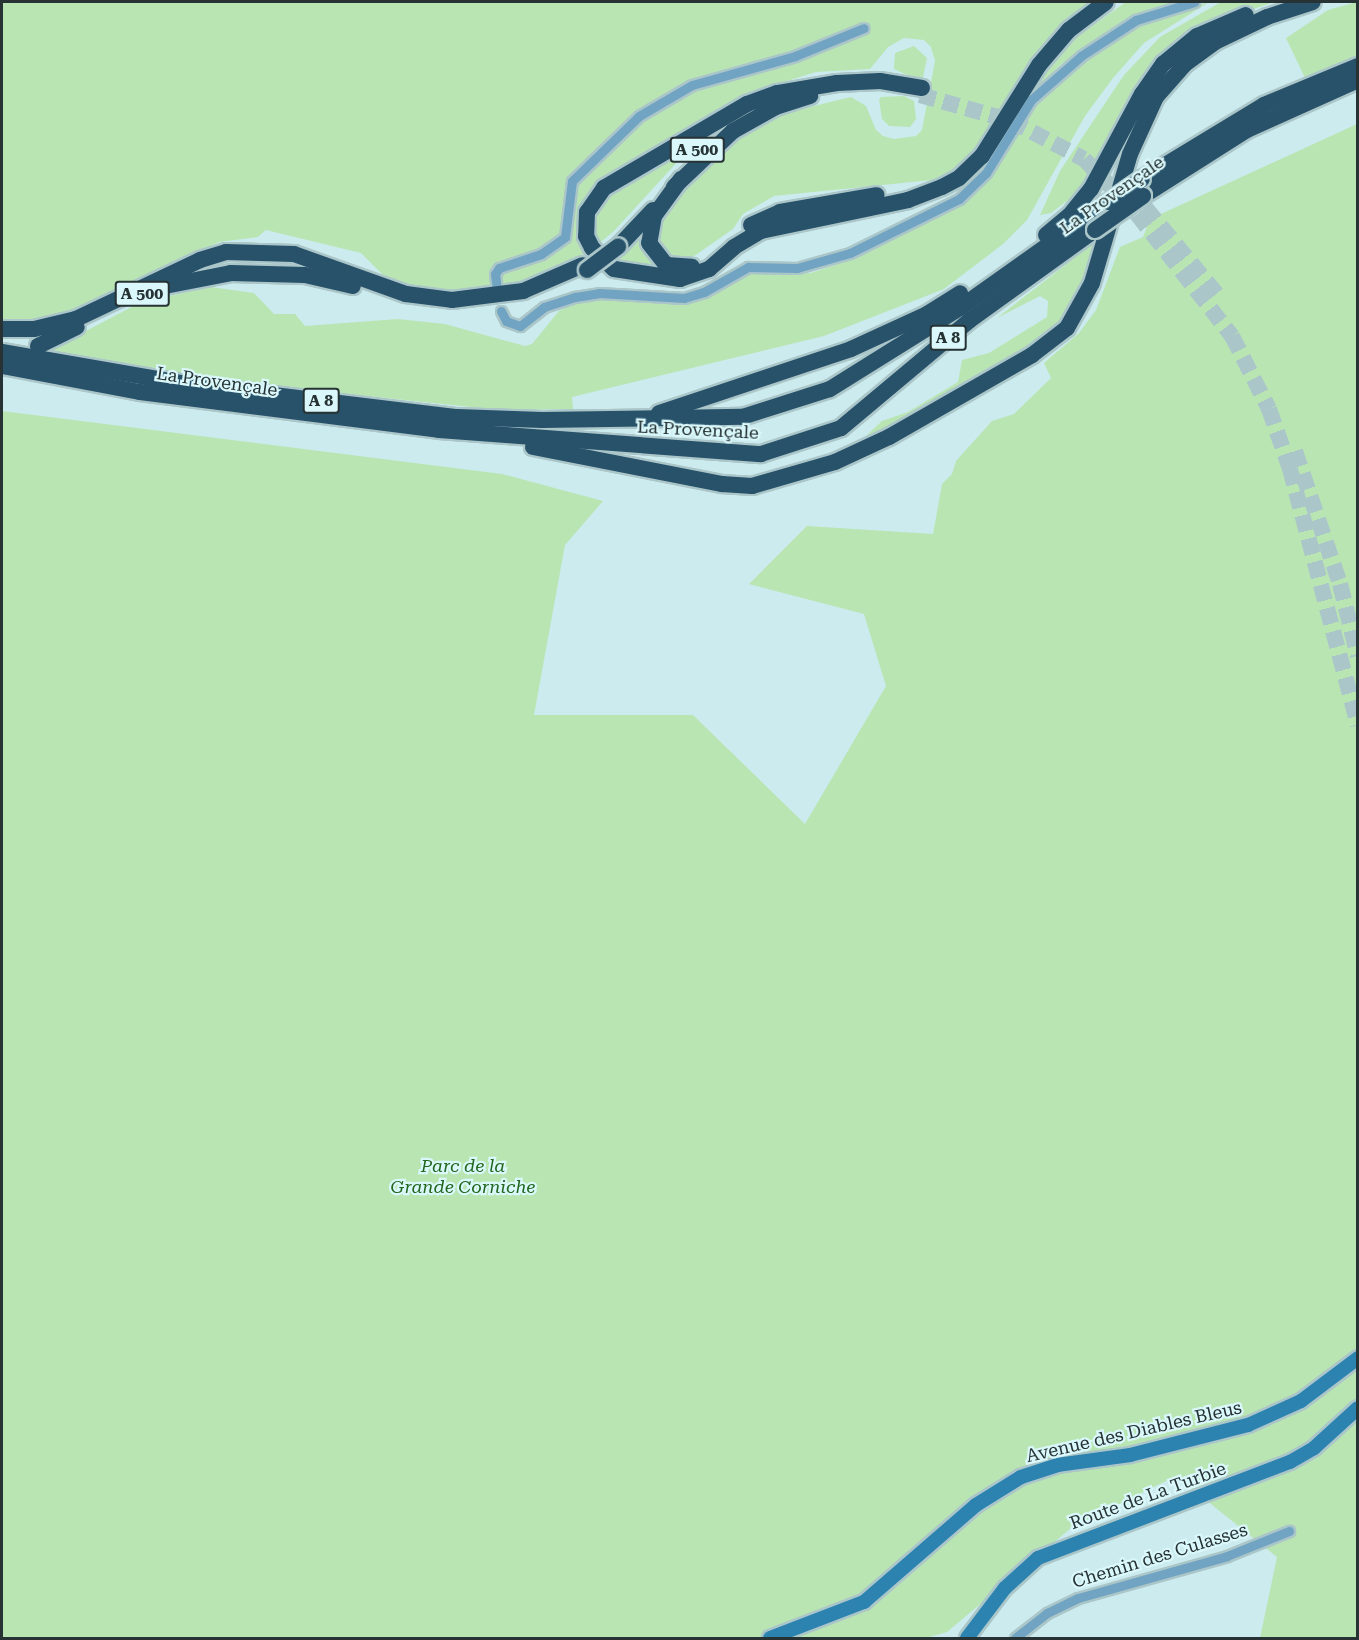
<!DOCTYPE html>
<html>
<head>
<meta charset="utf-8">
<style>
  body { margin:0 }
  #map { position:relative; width:1359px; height:1640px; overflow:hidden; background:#ccebee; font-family:"Roboto Serif",serif }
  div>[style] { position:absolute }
  .green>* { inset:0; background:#b9e5b3 }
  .motorway-tunnel>* { height:16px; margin-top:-8px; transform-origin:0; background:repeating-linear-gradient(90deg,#abc6c9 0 16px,transparent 0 24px) }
  .roads { filter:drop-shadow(2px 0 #abc6c9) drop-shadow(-2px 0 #abc6c9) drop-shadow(0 2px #abc6c9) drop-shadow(0 -2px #abc6c9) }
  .minor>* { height:9px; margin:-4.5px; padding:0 4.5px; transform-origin:4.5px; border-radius:4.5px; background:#71a4c2 }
  .secondary>* { height:14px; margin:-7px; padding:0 7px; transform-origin:7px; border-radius:7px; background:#2c83b0 }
  .motorway>* { height:16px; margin:-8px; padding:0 8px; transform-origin:8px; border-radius:8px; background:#27526a }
  .bridges { filter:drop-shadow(2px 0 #abc6c9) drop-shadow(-2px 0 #abc6c9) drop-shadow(0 2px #abc6c9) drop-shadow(0 -2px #abc6c9) }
  .motorway-bridge>* { height:16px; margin:-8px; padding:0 8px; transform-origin:8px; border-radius:8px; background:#27526a }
  span { translate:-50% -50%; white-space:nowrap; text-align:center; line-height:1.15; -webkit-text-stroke:4.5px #daf8fb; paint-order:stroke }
  .shield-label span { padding:2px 4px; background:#daf8fb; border:2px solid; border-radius:4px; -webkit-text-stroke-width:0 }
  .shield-label { font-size:16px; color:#263233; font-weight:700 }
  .street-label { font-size:18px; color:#263233 }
  .park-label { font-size:18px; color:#22661c; font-style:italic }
  .frame { position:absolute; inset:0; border:3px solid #263233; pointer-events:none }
</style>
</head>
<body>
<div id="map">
  <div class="green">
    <div style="clip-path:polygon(2px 2px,1095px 2px,1046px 43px,974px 153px,953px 171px,932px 180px,774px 196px,743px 214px,733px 229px,687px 261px,668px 259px,656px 246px,658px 224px,691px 179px,740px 136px,777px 115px,851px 97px,866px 106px,876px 130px,883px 136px,894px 139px,916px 136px,922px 130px,935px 61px,931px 47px,924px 40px,904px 38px,888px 47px,870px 69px,816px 72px,758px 90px,712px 116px,594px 189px,586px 253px,543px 278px,513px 288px,459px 293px,408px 287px,387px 279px,361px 253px,266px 230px,258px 237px,219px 242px,64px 316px,31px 323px,2px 323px)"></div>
    <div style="clip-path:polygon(1126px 2px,1183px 2px,1095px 41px,1060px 65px,1026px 102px,1064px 46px)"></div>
    <div style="clip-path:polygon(1209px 2px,1144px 43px,1113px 78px,1085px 116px,1027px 220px,1003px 244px,944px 289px,824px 336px,572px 397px,573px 409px,499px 410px,376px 397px,169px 374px,156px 368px,47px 355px,48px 351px,141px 302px,211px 287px,254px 293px,274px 314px,295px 314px,305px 326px,398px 319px,445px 324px,525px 346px,532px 344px,559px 311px,575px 303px,596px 299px,703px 299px,746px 274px,811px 273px,835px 265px,964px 202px,983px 185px,1031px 108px,1070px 69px,1146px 20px)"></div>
    <div style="clip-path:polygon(1221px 2px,1274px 2px,1207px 25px,1076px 194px,1051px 213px,1040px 215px,1060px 171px,1124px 75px,1160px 37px)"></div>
    <div style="clip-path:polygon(1357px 2px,1357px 58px,1305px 78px,1286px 38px,1328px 10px)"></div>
    <div style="clip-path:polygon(914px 46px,927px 58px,922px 82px,894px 69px,895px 53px)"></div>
    <div style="clip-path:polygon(904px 96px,914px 101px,916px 119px,910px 127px,889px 126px,882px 119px,879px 100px,881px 97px)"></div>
    <div style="clip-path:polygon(1357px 124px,1357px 1638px,1260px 1638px,1277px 1557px,1176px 1476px,1071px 1528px,947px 1632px,926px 1638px,2px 1638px,2px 411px,502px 474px,603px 501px,565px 545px,534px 715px,693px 715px,805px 824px,886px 686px,864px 614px,749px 584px,807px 526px,933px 534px,942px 484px,952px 474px,956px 461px,992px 421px,1014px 414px,1051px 378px,1044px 363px,1079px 333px,1096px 310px,1120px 247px,1143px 237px,1150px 219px)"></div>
    <div style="clip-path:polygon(702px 135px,614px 231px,596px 246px,593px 218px,607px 193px)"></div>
    <div style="clip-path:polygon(643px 229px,646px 254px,661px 269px,613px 260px)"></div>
    <div style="clip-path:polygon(1105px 234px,1093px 272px,1058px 329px,1037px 346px,852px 449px,882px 421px,908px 412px,958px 382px,962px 360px,989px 353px,1047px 317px,1048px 301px,1040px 296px,997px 318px)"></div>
  </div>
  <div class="motorway-tunnel">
    <div style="left:920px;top:95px;width:95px;rotate:15.9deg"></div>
    <div style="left:1011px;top:121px;width:82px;rotate:27.5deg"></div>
    <div style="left:1084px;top:159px;width:76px;rotate:46.1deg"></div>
    <div style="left:1137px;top:214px;width:155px;rotate:52.1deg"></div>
    <div style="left:1232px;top:336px;width:82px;rotate:63.1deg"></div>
    <div style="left:1269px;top:409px;width:64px;rotate:70.7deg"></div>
    <div style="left:1290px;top:469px;width:265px;rotate:75.1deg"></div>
    <div style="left:1130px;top:189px;width:136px;rotate:50.4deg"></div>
    <div style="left:1295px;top:451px;width:140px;rotate:71.3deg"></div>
    <div style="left:1340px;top:584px;width:74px;rotate:76deg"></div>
  </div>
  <div class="roads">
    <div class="minor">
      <div style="left:497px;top:290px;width:16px;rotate:-97deg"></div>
      <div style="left:495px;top:274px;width:7px;rotate:-56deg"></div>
      <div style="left:499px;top:268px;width:44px;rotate:-18.4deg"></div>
      <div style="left:541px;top:254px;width:29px;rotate:-35deg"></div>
      <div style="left:565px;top:237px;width:56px;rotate:-82.9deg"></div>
      <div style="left:572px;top:181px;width:93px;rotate:-44.1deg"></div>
      <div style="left:639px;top:116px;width:61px;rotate:-30.3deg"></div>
      <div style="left:692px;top:85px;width:107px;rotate:-15.7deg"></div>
      <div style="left:795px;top:56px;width:74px;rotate:-22.1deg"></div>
      <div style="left:501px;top:311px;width:11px;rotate:63deg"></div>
      <div style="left:506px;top:321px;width:15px;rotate:20deg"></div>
      <div style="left:520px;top:326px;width:31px;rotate:-38deg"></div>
      <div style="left:544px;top:307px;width:33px;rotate:-18deg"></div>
      <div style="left:575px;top:297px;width:24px;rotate:-9deg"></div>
      <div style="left:599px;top:293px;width:85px;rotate:3.4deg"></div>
      <div style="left:684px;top:298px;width:21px;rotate:-17deg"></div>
      <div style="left:704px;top:292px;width:51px;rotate:-29.6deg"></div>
      <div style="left:748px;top:267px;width:49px;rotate:1.2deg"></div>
      <div style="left:797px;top:268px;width:55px;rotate:-15.8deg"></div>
      <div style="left:850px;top:253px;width:122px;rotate:-26.4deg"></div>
      <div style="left:959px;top:199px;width:37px;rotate:-44deg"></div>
      <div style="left:986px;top:173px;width:86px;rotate:-58.3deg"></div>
      <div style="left:1031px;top:100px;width:67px;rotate:-41.3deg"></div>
      <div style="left:1081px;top:56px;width:66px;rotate:-33.2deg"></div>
      <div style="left:1136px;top:20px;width:61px;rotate:-17.2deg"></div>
      <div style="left:1015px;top:1638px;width:41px;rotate:-38deg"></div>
      <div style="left:1047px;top:1613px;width:34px;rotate:-26deg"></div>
      <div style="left:1078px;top:1598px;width:155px;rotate:-15.7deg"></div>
      <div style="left:1227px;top:1556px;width:67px;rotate:-22deg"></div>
    </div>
    <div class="secondary">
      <div style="left:770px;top:1638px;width:101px;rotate:-21deg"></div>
      <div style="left:864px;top:1602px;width:148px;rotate:-40.9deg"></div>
      <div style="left:976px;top:1505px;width:53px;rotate:-31.9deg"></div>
      <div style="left:1021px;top:1477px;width:38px;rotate:-18deg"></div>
      <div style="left:1057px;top:1465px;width:74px;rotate:-7.8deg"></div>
      <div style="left:1130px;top:1455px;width:122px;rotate:-14.3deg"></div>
      <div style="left:1248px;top:1425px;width:58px;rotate:-24.4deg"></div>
      <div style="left:1301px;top:1401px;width:71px;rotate:-37deg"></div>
      <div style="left:967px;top:1638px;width:63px;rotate:-52.8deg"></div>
      <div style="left:1005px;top:1588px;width:45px;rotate:-42.3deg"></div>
      <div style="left:1038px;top:1558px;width:270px;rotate:-20.9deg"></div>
      <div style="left:1290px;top:1462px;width:28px;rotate:-30deg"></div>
      <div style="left:1314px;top:1448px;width:59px;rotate:-42.3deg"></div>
    </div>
    <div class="motorway">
      <div style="left:922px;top:88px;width:43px;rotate:-170.5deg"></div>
      <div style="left:880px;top:81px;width:43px;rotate:177.3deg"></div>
      <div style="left:837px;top:83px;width:61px;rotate:170.5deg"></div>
      <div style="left:777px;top:93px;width:32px;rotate:160deg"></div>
      <div style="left:747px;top:104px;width:166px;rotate:149.6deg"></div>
      <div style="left:604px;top:188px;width:29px;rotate:125deg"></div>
      <div style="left:587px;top:212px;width:24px;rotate:92deg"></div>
      <div style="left:586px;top:236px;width:13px;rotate:63deg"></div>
      <div style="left:592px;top:248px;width:30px;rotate:44deg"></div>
      <div style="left:614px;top:269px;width:67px;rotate:8.6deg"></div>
      <div style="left:680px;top:279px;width:31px;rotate:-19deg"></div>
      <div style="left:709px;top:269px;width:33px;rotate:-41deg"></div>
      <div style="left:734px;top:247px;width:31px;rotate:-31deg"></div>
      <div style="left:761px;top:231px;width:150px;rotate:-11.9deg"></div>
      <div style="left:908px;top:200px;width:36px;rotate:-21deg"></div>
      <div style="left:942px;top:187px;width:19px;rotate:-28deg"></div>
      <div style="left:959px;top:178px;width:32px;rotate:-44deg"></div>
      <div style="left:982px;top:156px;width:107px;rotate:-57.9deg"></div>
      <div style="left:1039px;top:65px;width:46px;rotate:-49.4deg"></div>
      <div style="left:1069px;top:30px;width:46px;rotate:-37.1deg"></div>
      <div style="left:681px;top:179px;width:46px;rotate:126.1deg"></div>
      <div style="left:654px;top:216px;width:27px;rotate:100deg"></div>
      <div style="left:649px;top:243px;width:28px;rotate:52deg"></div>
      <div style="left:666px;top:265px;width:26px;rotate:4deg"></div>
      <div style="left:1142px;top:179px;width:143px;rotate:-31.2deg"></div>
      <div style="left:1264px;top:105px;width:102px;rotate:-22.5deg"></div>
      <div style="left:674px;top:187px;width:81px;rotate:-43.5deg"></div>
      <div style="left:733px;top:131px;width:49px;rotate:-29.2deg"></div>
      <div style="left:776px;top:107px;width:36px;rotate:-18deg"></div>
      <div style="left:1143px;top:196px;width:123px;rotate:-32.4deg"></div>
      <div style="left:1247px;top:130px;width:122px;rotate:-24.2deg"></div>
      <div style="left:751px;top:225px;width:32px;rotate:-24deg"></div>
      <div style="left:780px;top:212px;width:98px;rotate:-9.9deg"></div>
      <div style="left:1046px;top:235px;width:30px;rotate:-40deg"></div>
      <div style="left:1069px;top:216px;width:35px;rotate:-51deg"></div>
      <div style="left:1091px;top:189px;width:108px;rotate:-61.8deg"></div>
      <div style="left:1142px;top:94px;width:37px;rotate:-55deg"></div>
      <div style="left:1163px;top:64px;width:44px;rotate:-39.5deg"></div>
      <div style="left:1197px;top:36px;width:53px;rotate:-23.2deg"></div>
      <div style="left:618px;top:247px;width:51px;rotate:-46.6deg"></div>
      <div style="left:165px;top:286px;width:67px;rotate:-11.1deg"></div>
      <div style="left:231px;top:273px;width:74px;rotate:1.5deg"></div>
      <div style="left:305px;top:275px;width:49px;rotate:12.9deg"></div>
      <div style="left:2px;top:329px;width:32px"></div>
      <div style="left:34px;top:329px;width:43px;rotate:-13.4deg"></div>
      <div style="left:76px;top:319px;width:137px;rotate:-25.4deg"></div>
      <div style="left:200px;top:260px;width:27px;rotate:-17deg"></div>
      <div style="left:226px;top:252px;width:68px;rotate:1.7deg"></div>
      <div style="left:294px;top:254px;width:119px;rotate:19.7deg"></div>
      <div style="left:406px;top:294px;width:46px;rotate:7.4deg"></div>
      <div style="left:452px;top:300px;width:72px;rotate:-7.2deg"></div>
      <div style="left:523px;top:291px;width:65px;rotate:-23.4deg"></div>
      <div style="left:38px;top:346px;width:43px;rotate:-26deg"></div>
      <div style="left:2px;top:352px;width:200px;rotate:9.8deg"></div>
      <div style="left:199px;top:386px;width:260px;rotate:6.9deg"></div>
      <div style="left:457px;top:417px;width:85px;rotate:2deg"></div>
      <div style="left:542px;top:420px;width:200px;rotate:-0.9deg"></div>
      <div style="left:742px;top:417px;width:92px;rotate:-17.7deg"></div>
      <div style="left:830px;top:389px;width:155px;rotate:-32deg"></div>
      <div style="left:961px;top:307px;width:181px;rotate:-35.4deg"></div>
      <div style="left:2px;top:366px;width:140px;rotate:10.7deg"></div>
      <div style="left:140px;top:392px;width:301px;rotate:7.2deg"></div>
      <div style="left:439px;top:430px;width:323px;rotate:4.3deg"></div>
      <div style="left:761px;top:454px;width:84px;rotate:-18deg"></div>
      <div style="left:841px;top:428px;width:168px;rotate:-39.9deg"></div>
      <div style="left:970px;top:320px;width:154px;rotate:-35.8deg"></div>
      <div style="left:659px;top:413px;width:202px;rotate:-18.4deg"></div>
      <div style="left:851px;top:349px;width:84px;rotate:-24.7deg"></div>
      <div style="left:927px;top:314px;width:39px;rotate:-32deg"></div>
      <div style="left:533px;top:447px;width:193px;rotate:11.1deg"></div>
      <div style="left:722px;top:484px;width:30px;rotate:4deg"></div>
      <div style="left:752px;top:486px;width:86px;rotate:-16.1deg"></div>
      <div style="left:835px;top:462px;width:60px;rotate:-24.8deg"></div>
      <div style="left:889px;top:437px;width:165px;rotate:-29.8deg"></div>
      <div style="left:1032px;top:355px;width:44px;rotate:-37.6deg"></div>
      <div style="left:1067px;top:328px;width:51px;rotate:-60.9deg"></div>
      <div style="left:1092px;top:283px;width:134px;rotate:-73.6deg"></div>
      <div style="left:1130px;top:154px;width:63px;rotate:-65.5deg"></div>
      <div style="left:1156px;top:97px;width:44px;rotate:-48.7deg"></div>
      <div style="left:1185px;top:64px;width:39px;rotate:-36deg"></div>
      <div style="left:1217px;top:41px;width:55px;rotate:-25.6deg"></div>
      <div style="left:1267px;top:17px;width:48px;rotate:-18.1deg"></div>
    </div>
  </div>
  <div class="bridges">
    <div class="motorway-bridge">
      <div style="left:1109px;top:202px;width:40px;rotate:-34.9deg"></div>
      <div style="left:1095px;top:230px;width:59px;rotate:-35.3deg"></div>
      <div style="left:587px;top:270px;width:39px;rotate:-37deg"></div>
    </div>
  </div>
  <div class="shield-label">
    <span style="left:697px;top:150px">A 500</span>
    <span style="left:142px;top:294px">A 500</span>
    <span style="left:948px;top:338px">A 8</span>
    <span style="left:321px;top:401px">A 8</span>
  </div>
  <div class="street-label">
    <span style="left:1112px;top:195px;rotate:-35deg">La Provençale</span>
    <span style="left:217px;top:382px;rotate:8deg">La Provençale</span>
    <span style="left:698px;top:430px;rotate:3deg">La Provençale</span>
    <span style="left:1134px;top:1432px;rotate:-13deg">Avenue des Diables Bleus</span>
    <span style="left:1148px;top:1496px;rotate:-20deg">Route de La Turbie</span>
    <span style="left:1160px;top:1556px;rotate:-17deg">Chemin des Culasses</span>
  </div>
  <div class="park-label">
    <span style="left:463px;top:1177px">Parc de la<br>Grande Corniche</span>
  </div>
  <div class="frame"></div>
</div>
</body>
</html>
